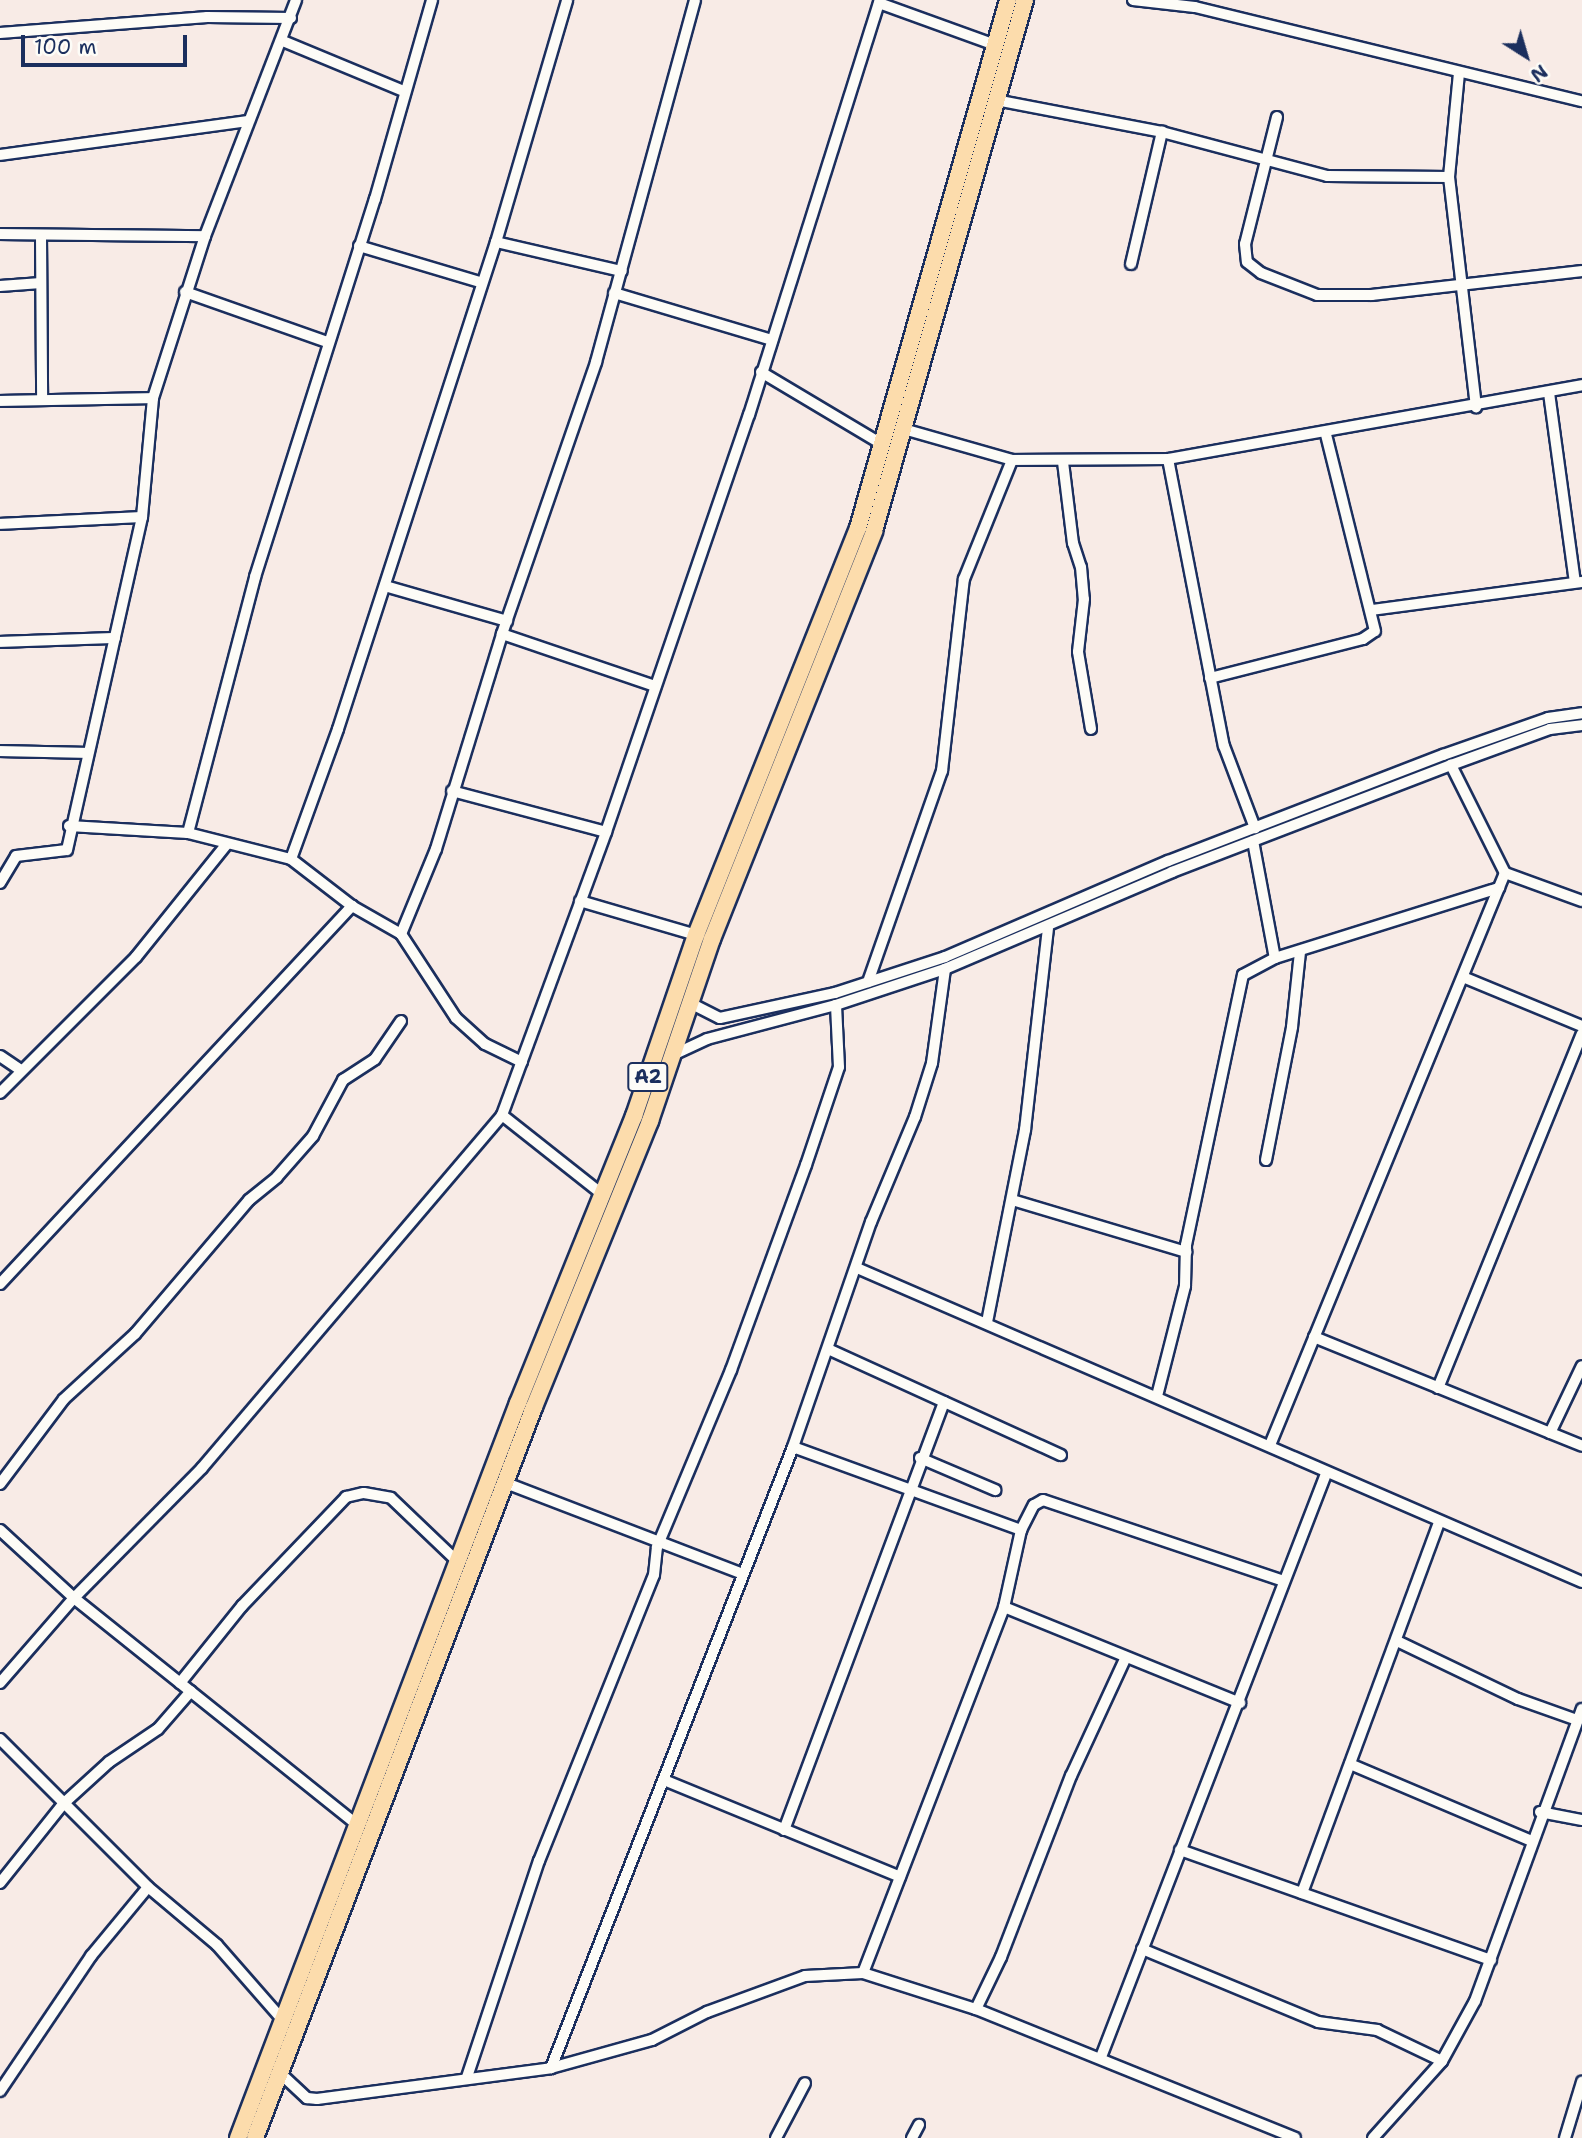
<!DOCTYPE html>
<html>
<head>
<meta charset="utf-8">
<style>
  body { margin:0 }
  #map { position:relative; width:1582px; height:2138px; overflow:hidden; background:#f8ebe6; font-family:"Shantell Sans",sans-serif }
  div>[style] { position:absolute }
  .roads { filter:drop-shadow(2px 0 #1b2f5e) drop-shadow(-2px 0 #1b2f5e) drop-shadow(0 2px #1b2f5e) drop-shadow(0 -2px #1b2f5e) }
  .minor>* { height:10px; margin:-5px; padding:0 5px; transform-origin:5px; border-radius:5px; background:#fdfcf7 }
  .highway>* { height:16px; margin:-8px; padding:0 8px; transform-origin:8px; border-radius:8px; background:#fcdcac }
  span { translate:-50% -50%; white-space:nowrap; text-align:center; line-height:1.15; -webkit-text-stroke:5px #fdfcf7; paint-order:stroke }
  .shield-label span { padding:2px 5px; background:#fdfcf7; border:2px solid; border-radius:5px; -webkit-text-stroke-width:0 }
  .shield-label { font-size:19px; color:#1b2f5e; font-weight:700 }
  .north { position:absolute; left:1491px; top:21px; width:70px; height:70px; -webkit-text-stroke:5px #fdfcf7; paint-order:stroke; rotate:143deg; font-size:19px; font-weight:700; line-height:28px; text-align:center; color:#1b2f5e }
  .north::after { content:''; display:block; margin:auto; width:24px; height:32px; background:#1b2f5e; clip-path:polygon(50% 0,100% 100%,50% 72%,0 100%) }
  .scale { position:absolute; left:21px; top:35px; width:166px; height:32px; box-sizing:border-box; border:4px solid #1b2f5e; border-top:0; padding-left:9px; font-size:21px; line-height:24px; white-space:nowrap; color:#1b2f5e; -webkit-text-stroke:5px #fdfcf7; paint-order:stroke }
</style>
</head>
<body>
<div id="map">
  <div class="roads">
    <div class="minor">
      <div style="left:1133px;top:0;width:62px;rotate:6.4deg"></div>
      <div style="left:1195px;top:7px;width:398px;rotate:13.7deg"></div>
      <div style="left:879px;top:3px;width:123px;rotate:19.9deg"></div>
      <div style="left:0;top:33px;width:208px;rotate:-4.4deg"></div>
      <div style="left:207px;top:17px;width:84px;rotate:0.7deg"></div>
      <div style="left:283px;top:41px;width:131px;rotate:22.5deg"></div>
      <div style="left:1459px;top:73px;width:104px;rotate:95.5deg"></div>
      <div style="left:1449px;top:177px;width:232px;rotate:83.3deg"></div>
      <div style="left:996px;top:100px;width:169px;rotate:10.9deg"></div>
      <div style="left:1162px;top:132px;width:171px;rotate:14.9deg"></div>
      <div style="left:1327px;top:176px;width:122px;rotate:0.5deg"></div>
      <div style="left:1277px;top:117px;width:131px;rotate:104.1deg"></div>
      <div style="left:1245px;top:244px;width:18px;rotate:84deg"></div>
      <div style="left:1247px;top:262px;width:18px;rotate:38deg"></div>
      <div style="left:1261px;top:273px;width:60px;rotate:21.4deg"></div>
      <div style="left:1317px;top:295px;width:55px"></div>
      <div style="left:1372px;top:295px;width:211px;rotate:-6.5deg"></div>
      <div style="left:0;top:155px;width:249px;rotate:-7.8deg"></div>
      <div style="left:0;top:234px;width:205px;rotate:0.6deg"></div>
      <div style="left:41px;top:236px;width:161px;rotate:89.6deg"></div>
      <div style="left:496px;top:242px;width:129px;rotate:13deg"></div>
      <div style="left:359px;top:246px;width:126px;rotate:16.6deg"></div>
      <div style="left:1131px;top:264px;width:136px;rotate:-76.8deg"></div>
      <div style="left:0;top:286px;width:41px;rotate:-4.2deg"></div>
      <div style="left:185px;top:292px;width:151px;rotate:19.4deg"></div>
      <div style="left:614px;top:293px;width:165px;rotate:16.6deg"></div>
      <div style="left:761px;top:372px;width:141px;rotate:30.8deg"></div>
      <div style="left:1549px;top:393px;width:191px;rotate:82.2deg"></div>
      <div style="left:0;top:401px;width:153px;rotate:-1.1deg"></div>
      <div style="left:900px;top:428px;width:116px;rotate:15.9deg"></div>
      <div style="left:1012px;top:460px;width:156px;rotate:-0.4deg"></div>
      <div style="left:1168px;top:459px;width:421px;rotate:-10.1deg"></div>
      <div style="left:1168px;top:459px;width:292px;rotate:79deg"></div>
      <div style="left:1224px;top:746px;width:88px;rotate:69.3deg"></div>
      <div style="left:1063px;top:462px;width:82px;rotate:83deg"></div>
      <div style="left:1073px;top:543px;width:25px;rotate:72deg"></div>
      <div style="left:1081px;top:567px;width:32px;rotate:85deg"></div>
      <div style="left:1084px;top:599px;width:53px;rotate:96.5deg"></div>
      <div style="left:1078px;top:652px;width:78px;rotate:80.4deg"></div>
      <div style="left:0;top:524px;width:142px;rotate:-2.8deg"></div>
      <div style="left:385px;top:586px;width:127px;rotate:16deg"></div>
      <div style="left:1372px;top:610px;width:212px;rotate:-7.6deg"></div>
      <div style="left:502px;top:634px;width:162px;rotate:18.8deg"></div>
      <div style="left:0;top:642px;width:115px;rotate:-2deg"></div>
      <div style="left:1210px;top:678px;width:158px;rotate:-14.3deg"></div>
      <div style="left:1363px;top:639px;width:14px;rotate:-34deg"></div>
      <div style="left:1375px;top:631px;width:203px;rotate:-104deg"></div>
      <div style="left:0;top:751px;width:86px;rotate:1.3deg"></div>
      <div style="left:452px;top:791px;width:159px;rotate:14.9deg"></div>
      <div style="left:69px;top:826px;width:119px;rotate:3.4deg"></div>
      <div style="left:188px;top:833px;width:106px;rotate:14.2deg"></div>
      <div style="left:291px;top:859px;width:77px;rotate:37.6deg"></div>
      <div style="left:352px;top:906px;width:56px;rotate:29.7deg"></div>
      <div style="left:401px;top:934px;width:100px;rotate:56.8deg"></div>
      <div style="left:456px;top:1018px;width:39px;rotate:42deg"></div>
      <div style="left:485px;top:1044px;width:41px;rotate:25.9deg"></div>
      <div style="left:188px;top:833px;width:265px;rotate:-75.3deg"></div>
      <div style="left:255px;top:577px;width:397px;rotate:-72.4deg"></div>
      <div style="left:375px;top:199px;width:207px;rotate:-74deg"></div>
      <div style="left:1253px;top:841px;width:119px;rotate:79.4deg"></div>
      <div style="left:291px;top:859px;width:138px;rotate:-70.1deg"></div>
      <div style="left:338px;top:729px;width:512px;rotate:-72.03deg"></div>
      <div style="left:496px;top:242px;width:252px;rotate:-73.6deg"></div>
      <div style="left:1505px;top:873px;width:82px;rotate:20deg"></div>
      <div style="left:0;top:883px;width:31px;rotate:-59deg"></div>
      <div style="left:16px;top:856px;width:51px;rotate:-6.7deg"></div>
      <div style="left:67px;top:850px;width:341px;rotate:-77.3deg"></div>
      <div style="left:142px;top:517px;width:120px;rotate:-84.7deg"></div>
      <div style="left:153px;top:398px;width:170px;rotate:-72.2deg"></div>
      <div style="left:205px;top:236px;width:253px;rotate:-68.9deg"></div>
      <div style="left:580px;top:901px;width:121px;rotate:16.3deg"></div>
      <div style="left:401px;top:934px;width:92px;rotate:-67.6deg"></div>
      <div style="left:436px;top:849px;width:225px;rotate:-72.9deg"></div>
      <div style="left:502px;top:634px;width:288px;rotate:-70.9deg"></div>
      <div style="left:596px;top:362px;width:375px;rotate:-74.7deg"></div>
      <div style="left:1463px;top:977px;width:129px;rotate:22.4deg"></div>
      <div style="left:868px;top:982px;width:224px;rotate:-70.7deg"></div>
      <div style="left:942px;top:771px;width:193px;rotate:-83.5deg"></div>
      <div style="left:964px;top:579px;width:128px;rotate:-68deg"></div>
      <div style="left:692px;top:1004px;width:31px;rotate:27deg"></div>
      <div style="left:720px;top:1018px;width:118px;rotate:-12.3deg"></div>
      <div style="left:835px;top:993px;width:116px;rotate:-18.1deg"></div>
      <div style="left:945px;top:957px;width:243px;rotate:-23.3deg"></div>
      <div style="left:1168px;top:861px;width:295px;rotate:-21.1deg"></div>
      <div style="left:1443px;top:755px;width:111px;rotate:-19.4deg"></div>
      <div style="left:1548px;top:718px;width:34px;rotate:-8deg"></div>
      <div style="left:675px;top:1054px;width:35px;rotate:-25deg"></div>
      <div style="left:707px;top:1039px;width:133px;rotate:-14.8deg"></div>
      <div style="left:836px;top:1005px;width:115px;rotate:-18.3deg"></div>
      <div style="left:945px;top:969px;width:247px;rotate:-23.1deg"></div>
      <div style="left:1172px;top:872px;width:299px;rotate:-21deg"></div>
      <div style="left:1451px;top:765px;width:105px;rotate:-20deg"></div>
      <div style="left:1550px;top:729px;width:32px;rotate:-7deg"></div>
      <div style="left:0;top:1056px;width:25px;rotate:34deg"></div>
      <div style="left:0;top:1093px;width:192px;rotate:-45deg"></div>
      <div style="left:136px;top:957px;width:145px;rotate:-51.2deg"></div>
      <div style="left:502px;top:1115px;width:127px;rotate:38.3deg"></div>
      <div style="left:1266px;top:1160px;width:136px;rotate:-78.9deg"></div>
      <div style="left:1292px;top:1027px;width:75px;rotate:-83.9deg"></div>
      <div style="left:1012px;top:1200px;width:182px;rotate:16.6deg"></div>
      <div style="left:857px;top:1268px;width:790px;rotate:23.42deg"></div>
      <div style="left:0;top:1284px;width:517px;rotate:-47.04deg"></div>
      <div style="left:987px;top:1322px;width:196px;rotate:-78.8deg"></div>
      <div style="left:1025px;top:1130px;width:203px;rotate:-83.5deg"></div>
      <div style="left:1314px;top:1337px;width:289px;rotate:22.1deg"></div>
      <div style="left:828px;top:1349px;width:256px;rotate:24.5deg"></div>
      <div style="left:1438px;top:1388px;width:382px;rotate:-67.9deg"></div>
      <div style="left:1157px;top:1396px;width:114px;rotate:-75.7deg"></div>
      <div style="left:1185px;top:1286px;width:41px;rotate:-88.6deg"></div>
      <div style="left:1186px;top:1245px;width:276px;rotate:-78.1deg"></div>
      <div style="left:1243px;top:975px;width:36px;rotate:-28deg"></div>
      <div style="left:1275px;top:958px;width:235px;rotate:-17.4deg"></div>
      <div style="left:1550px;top:1433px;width:74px;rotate:-64.5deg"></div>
      <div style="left:1270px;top:1445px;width:618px;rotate:-67.67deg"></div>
      <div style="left:1505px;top:873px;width:121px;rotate:-116.6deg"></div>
      <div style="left:793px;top:1447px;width:243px;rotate:20deg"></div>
      <div style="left:1021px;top:1530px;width:79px;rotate:102.4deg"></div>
      <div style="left:1004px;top:1607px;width:255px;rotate:22.1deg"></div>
      <div style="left:920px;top:1458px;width:82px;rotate:23.1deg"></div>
      <div style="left:506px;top:1483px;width:252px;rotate:21deg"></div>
      <div style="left:0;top:1484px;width:106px;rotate:-53deg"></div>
      <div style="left:64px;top:1399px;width:96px;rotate:-42.5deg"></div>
      <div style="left:135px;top:1334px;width:176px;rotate:-49.6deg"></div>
      <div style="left:249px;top:1200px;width:36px;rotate:-39deg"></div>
      <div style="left:277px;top:1177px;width:55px;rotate:-48.7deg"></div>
      <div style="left:313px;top:1136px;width:64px;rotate:-61.8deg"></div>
      <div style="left:343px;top:1080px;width:38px;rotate:-33deg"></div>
      <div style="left:375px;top:1059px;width:46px;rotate:-55.6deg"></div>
      <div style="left:0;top:1530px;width:100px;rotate:42.6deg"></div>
      <div style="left:74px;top:1598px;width:361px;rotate:38.7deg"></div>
      <div style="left:1021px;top:1530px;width:28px;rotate:-63deg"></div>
      <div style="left:1034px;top:1505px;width:10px;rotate:-29deg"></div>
      <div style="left:1043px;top:1500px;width:254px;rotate:18.6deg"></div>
      <div style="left:1397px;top:1641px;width:134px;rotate:25.6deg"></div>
      <div style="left:1518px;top:1699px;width:63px;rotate:19.6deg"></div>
      <div style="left:0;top:1683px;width:113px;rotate:-49deg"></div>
      <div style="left:74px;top:1598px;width:182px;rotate:-45.4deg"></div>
      <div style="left:202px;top:1468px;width:463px;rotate:-49.6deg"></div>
      <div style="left:502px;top:1115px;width:302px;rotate:-69.8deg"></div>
      <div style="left:606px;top:832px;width:441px;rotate:-71.1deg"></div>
      <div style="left:749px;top:415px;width:435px;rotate:-72.5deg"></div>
      <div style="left:180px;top:1683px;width:99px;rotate:-51.2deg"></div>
      <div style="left:242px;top:1606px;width:151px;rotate:-46.3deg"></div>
      <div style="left:346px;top:1497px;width:18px;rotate:-13deg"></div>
      <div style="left:364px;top:1493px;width:27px;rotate:10deg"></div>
      <div style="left:391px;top:1498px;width:93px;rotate:43.7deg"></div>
      <div style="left:0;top:1739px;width:209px;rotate:45deg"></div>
      <div style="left:148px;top:1887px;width:90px;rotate:40deg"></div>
      <div style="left:217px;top:1945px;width:97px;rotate:48.8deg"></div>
      <div style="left:1350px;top:1764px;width:197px;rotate:23deg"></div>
      <div style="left:664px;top:1780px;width:255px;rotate:22.3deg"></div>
      <div style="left:1540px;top:1812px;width:43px;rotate:10.8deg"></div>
      <div style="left:784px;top:1830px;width:457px;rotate:-69.5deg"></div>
      <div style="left:1180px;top:1850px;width:330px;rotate:19.5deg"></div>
      <div style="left:0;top:1883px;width:101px;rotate:-51.4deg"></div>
      <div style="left:63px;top:1804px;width:62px;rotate:-42.4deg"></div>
      <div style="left:109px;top:1762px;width:59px;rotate:-34deg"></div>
      <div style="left:158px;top:1729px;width:50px;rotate:-49deg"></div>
      <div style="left:1302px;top:1893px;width:395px;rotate:-69.7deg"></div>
      <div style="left:1142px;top:1949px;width:191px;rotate:22.5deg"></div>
      <div style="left:1318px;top:2022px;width:60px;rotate:7.7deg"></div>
      <div style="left:1377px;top:2030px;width:72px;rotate:25.5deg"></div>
      <div style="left:863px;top:1973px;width:392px;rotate:-68.9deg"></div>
      <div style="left:976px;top:2009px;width:58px;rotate:-64.3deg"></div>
      <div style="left:1001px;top:1957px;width:194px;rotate:-68.9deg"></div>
      <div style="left:1071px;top:1776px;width:129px;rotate:-65.2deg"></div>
      <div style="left:1101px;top:2057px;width:625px;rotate:-68.9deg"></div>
      <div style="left:551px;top:2068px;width:666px;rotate:-68.71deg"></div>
      <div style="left:793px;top:1447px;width:238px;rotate:-70.9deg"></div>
      <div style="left:871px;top:1222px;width:114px;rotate:-67.3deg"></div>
      <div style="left:915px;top:1117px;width:57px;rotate:-72.5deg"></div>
      <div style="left:932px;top:1063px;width:95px;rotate:-82.1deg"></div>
      <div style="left:280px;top:2073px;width:37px;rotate:43deg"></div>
      <div style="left:307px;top:2098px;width:10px;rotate:6deg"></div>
      <div style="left:317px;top:2099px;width:236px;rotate:-7.5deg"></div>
      <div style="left:551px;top:2068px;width:105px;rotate:-15.5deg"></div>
      <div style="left:652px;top:2040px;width:62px;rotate:-27deg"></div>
      <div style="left:707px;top:2012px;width:104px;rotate:-20.2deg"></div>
      <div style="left:805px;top:1976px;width:58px;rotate:-3deg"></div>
      <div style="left:863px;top:1973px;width:119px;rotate:17.7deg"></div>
      <div style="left:976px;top:2009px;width:344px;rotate:22deg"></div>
      <div style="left:467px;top:2077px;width:228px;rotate:-71.6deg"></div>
      <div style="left:539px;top:1861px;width:308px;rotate:-68.1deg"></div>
      <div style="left:654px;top:1575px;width:28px;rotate:-84deg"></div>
      <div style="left:657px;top:1547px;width:192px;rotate:-67.3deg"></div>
      <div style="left:731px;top:1370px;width:218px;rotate:-69.9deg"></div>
      <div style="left:806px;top:1165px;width:103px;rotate:-71.4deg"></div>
      <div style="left:839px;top:1067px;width:62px;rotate:-92.8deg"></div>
      <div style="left:0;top:2091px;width:163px;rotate:-56deg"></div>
      <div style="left:91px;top:1956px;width:89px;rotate:-50.4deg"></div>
      <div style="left:776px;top:2138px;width:62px;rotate:-62.2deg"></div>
      <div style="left:912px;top:2138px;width:15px;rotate:-62deg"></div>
      <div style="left:1373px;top:2138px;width:103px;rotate:-48.1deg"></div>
      <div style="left:1442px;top:2061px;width:68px;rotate:-61.2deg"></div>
      <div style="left:1475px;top:2001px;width:311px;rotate:-69.9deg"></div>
      <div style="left:1565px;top:2138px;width:59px;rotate:-73.1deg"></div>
    </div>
    <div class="highway">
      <div style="left:238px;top:2138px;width:787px;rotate:-69.15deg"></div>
      <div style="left:518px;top:1403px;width:310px;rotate:-68deg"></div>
      <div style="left:634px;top:1116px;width:191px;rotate:-71.1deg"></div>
      <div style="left:696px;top:935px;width:438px;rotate:-68.3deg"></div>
      <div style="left:858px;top:528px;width:549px;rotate:-74.14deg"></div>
      <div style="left:255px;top:2138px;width:782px;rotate:-69.11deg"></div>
      <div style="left:534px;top:1407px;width:309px;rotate:-67.9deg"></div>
      <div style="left:650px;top:1121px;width:192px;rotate:-71.2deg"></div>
      <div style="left:712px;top:939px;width:439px;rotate:-68.3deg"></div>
      <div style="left:874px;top:531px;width:552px;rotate:-74.13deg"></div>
    </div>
  </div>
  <div class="shield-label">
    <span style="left:648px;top:1077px">A2</span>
  </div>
  <div class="north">N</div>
  <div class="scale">100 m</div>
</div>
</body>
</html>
